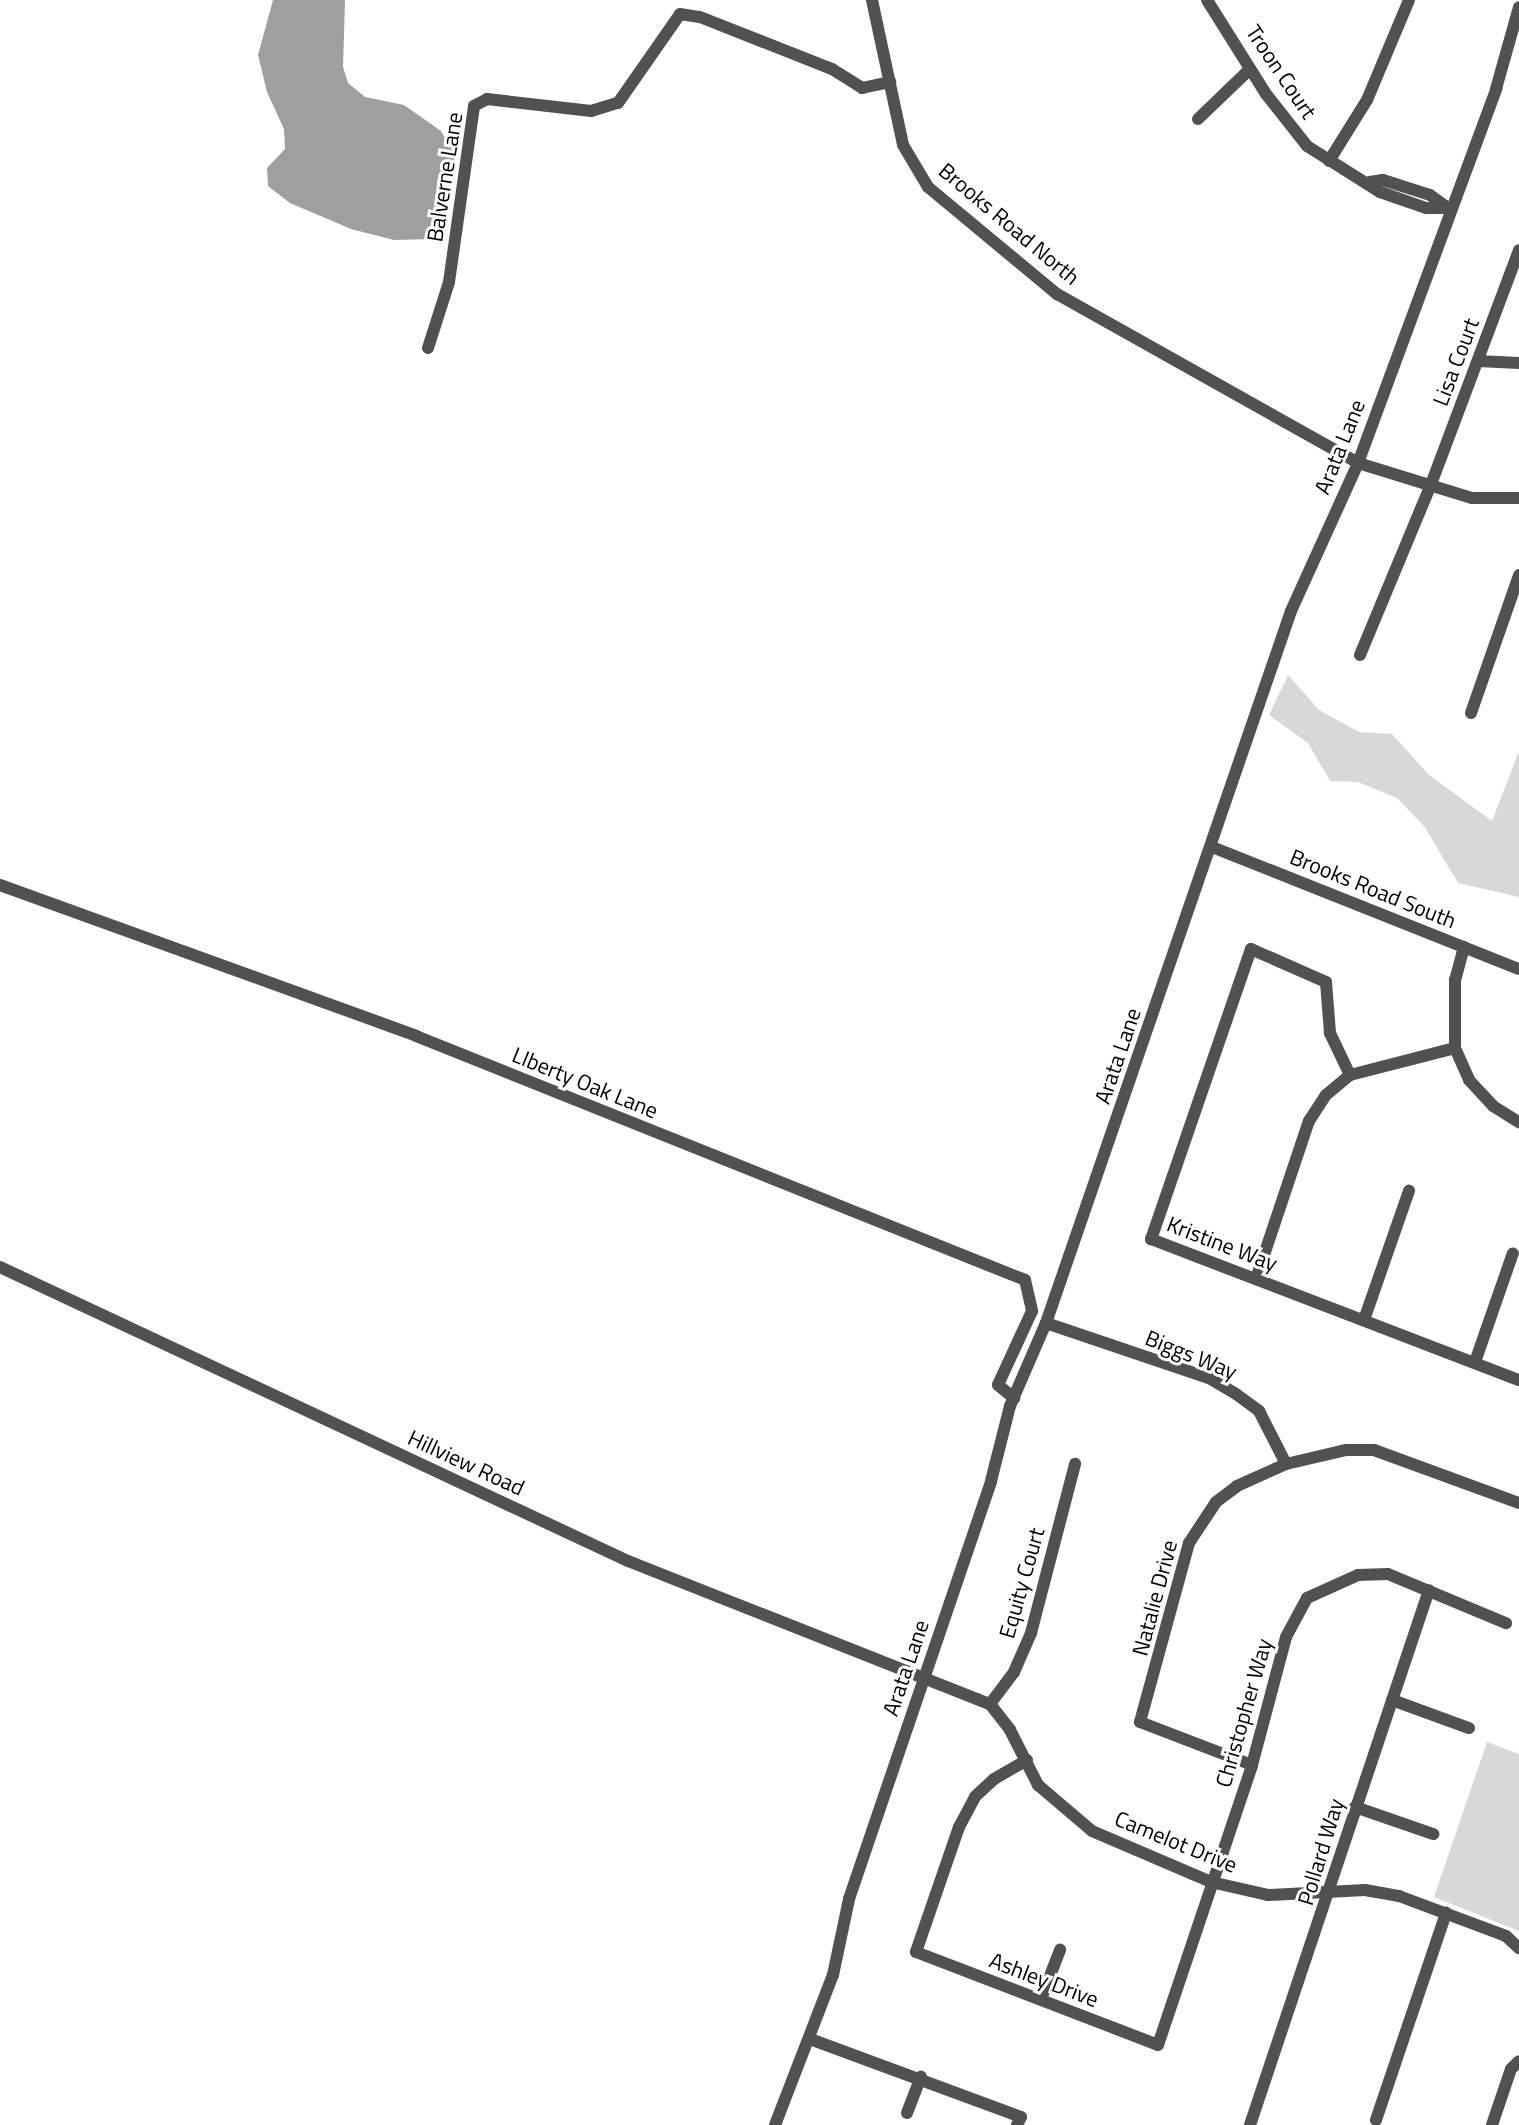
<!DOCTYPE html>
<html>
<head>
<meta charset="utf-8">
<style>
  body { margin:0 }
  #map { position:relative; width:1519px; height:2125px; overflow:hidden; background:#fff; font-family:"Titillium Web",sans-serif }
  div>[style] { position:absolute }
  .green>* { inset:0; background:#d8d8d8 }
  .water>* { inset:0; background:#9f9f9f }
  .minor>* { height:12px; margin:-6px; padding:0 6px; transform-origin:6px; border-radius:6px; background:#515151 }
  span { translate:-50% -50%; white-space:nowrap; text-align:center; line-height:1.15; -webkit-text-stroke:6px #fff; paint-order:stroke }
  .street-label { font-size:22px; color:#000 }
</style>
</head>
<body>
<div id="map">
  <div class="green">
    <div style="clip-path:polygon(1288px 675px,1319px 710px,1359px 732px,1392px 734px,1429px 775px,1492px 821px,1519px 751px,1519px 897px,1458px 883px,1424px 826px,1397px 798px,1358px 782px,1330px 781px,1308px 743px,1269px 715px)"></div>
    <div style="clip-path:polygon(1487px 1742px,1519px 1754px,1519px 1931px,1434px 1897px)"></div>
  </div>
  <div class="water">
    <div style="clip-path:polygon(273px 0,345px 0,343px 67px,348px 83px,365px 97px,404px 105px,441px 131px,455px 155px,444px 223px,434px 239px,394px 240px,351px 229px,290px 203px,268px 186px,267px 168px,285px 149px,284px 129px,267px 92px,258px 55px)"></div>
  </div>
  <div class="minor">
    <div style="left:872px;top:0;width:148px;rotate:77.9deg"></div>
    <div style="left:903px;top:145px;width:49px;rotate:59.2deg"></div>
    <div style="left:928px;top:187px;width:168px;rotate:39.7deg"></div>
    <div style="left:1057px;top:294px;width:345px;rotate:29.3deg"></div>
    <div style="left:1358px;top:463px;width:119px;rotate:17.1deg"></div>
    <div style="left:1472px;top:498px;width:47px"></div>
    <div style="left:1207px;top:0;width:111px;rotate:57.9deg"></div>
    <div style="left:1266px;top:94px;width:66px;rotate:51.7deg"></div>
    <div style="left:1307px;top:146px;width:86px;rotate:32.2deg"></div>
    <div style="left:1380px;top:192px;width:49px;rotate:19.2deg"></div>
    <div style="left:1426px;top:208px;width:22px"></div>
    <div style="left:1198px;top:119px;width:72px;rotate:-43.9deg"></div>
    <div style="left:1329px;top:161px;width:72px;rotate:-58.1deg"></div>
    <div style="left:1367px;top:100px;width:108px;rotate:-67.2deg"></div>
    <div style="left:1370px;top:182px;width:13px;rotate:-9deg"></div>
    <div style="left:1383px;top:180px;width:49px;rotate:17.7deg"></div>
    <div style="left:1430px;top:195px;width:22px;rotate:36deg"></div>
    <div style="left:428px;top:348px;width:69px;rotate:-72.3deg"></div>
    <div style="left:449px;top:282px;width:178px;rotate:-81.9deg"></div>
    <div style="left:474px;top:106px;width:15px;rotate:-28deg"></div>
    <div style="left:487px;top:99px;width:105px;rotate:6.6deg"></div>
    <div style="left:591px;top:111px;width:28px;rotate:-17deg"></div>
    <div style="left:618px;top:103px;width:108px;rotate:-55.1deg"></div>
    <div style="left:680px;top:14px;width:20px;rotate:9deg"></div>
    <div style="left:700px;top:17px;width:142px;rotate:21.5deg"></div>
    <div style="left:832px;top:69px;width:36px;rotate:32deg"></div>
    <div style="left:862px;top:88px;width:29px;rotate:-12deg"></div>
    <div style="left:1478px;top:361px;width:41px;rotate:2.8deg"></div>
    <div style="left:1360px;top:655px;width:182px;rotate:-67.4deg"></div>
    <div style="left:1430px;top:487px;width:253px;rotate:-69.4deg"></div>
    <div style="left:1471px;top:713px;width:146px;rotate:-70.8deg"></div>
    <div style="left:1212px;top:847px;width:330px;rotate:21.7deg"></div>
    <div style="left:0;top:885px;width:443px;rotate:19.9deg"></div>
    <div style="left:416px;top:1036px;width:656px;rotate:21.83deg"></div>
    <div style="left:1025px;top:1280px;width:32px;rotate:77deg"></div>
    <div style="left:1032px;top:1311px;width:81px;rotate:114.7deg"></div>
    <div style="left:998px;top:1385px;width:21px;rotate:39deg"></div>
    <div style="left:1464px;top:947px;width:34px;rotate:105deg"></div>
    <div style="left:1455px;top:980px;width:68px;rotate:90deg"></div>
    <div style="left:1455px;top:1048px;width:35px;rotate:66deg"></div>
    <div style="left:1469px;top:1080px;width:35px;rotate:47deg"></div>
    <div style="left:1493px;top:1106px;width:31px;rotate:32deg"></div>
    <div style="left:1350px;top:1075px;width:47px;rotate:-115.5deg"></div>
    <div style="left:1330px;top:1033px;width:51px;rotate:-94.5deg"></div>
    <div style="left:1326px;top:982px;width:82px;rotate:-156.3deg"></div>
    <div style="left:1251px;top:949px;width:307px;rotate:109deg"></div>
    <div style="left:1151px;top:1239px;width:394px;rotate:21deg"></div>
    <div style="left:0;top:1267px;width:693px;rotate:25.09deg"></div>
    <div style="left:628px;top:1561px;width:389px;rotate:21.6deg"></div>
    <div style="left:990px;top:1704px;width:33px;rotate:52deg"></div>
    <div style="left:1010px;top:1730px;width:62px;rotate:63deg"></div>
    <div style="left:1038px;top:1785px;width:71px;rotate:40.4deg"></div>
    <div style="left:1092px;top:1831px;width:129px;rotate:23.2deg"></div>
    <div style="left:1211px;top:1882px;width:58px;rotate:12.8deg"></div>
    <div style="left:1268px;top:1895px;width:97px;rotate:-3deg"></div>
    <div style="left:1365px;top:1890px;width:35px;rotate:10deg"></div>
    <div style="left:1399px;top:1896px;width:114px;rotate:20.5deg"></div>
    <div style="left:1506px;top:1936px;width:18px;rotate:43deg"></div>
    <div style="left:1256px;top:1279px;width:167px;rotate:-71.5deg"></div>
    <div style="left:1309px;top:1121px;width:31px;rotate:-57deg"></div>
    <div style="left:1326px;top:1095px;width:31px;rotate:-40deg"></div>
    <div style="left:1350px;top:1075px;width:108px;rotate:-14.4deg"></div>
    <div style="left:1364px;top:1320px;width:137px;rotate:-70.8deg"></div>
    <div style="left:1046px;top:1323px;width:174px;rotate:18.7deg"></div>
    <div style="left:1211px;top:1379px;width:29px;rotate:31deg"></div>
    <div style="left:1236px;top:1394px;width:29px;rotate:36deg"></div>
    <div style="left:1259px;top:1411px;width:59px;rotate:63deg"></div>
    <div style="left:1475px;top:1362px;width:115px;rotate:-70.8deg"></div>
    <div style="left:1392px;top:1700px;width:82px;rotate:20deg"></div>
    <div style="left:990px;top:1704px;width:40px;rotate:-53deg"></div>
    <div style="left:1014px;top:1672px;width:43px;rotate:-66.4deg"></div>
    <div style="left:1031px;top:1633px;width:175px;rotate:-75.4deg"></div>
    <div style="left:1027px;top:1760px;width:38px;rotate:150deg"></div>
    <div style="left:994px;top:1779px;width:26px;rotate:137deg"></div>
    <div style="left:975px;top:1797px;width:34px;rotate:118deg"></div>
    <div style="left:959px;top:1827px;width:132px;rotate:109deg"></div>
    <div style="left:916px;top:1952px;width:259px;rotate:21deg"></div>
    <div style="left:1158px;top:2045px;width:295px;rotate:-71.4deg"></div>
    <div style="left:1252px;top:1765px;width:132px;rotate:-75.1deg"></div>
    <div style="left:1286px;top:1637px;width:44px;rotate:-61.7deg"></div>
    <div style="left:1307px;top:1598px;width:56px;rotate:-24.3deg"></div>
    <div style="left:1358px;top:1575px;width:30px;rotate:-2deg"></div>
    <div style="left:1388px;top:1574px;width:128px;rotate:22.6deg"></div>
    <div style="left:1252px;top:1765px;width:120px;rotate:-159deg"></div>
    <div style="left:1140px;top:1722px;width:186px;rotate:-74.7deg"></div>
    <div style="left:1189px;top:1543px;width:49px;rotate:-56.6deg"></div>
    <div style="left:1216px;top:1502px;width:26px;rotate:-37deg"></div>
    <div style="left:1237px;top:1486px;width:54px;rotate:-24.2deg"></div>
    <div style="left:1286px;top:1464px;width:62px;rotate:-13.1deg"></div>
    <div style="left:1346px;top:1450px;width:28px"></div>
    <div style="left:1374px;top:1450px;width:154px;rotate:20.1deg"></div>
    <div style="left:1355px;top:1807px;width:83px;rotate:19.1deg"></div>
    <div style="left:1041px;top:1999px;width:53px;rotate:-68.8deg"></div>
    <div style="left:810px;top:2039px;width:225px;rotate:20.3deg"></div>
    <div style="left:1021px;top:2117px;width:9px;rotate:117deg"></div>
    <div style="left:907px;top:2113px;width:39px;rotate:-69deg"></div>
    <div style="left:1376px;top:2120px;width:219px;rotate:-71.3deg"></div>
    <div style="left:775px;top:2125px;width:161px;rotate:-68.9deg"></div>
    <div style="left:833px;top:1975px;width:78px;rotate:-78.1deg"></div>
    <div style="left:849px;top:1899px;width:441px;rotate:-71.2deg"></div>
    <div style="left:991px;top:1481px;width:77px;rotate:-75.8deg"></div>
    <div style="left:1010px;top:1406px;width:90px;rotate:-66.6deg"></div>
    <div style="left:1046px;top:1323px;width:753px;rotate:-71.01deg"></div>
    <div style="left:1291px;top:611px;width:162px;rotate:-65.6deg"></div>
    <div style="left:1358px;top:463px;width:399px;rotate:-69.7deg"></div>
    <div style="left:1496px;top:89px;width:85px;rotate:-74.3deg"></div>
    <div style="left:1250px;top:2125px;width:564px;rotate:-71.5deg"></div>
    <div style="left:1492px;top:2125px;width:59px;rotate:-71.3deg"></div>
    <div style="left:1511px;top:2069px;width:11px;rotate:-45deg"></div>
  </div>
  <div class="street-label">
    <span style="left:1281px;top:72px;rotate:56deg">Troon Court</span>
    <span style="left:445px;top:177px;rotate:-81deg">Balverne Lane</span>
    <span style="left:1009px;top:224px;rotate:40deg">Brooks Road North</span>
    <span style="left:1456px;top:362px;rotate:-69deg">Lisa Court</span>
    <span style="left:1340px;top:447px;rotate:-68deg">Arata Lane</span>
    <span style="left:1373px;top:889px;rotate:22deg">Brooks Road South</span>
    <span style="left:1118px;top:1056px;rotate:-71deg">Arata Lane</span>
    <span style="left:585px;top:1083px;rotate:22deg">LIberty Oak Lane</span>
    <span style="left:1222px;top:1244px;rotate:21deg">Kristine Way</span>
    <span style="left:1191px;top:1355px;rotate:22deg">Biggs Way</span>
    <span style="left:466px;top:1463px;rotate:25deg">Hillview Road</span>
    <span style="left:1022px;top:1583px;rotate:-74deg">Equity Court</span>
    <span style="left:1155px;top:1598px;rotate:-75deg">Natalie Drive</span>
    <span style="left:906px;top:1668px;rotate:-71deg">Arata Lane</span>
    <span style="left:1244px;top:1713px;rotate:-74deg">Christopher Way</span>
    <span style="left:1176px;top:1842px;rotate:22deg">Camelot Drive</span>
    <span style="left:1321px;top:1852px;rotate:-73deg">Pollard Way</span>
    <span style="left:1044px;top:1980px;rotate:21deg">Ashley Drive</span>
  </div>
</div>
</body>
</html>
